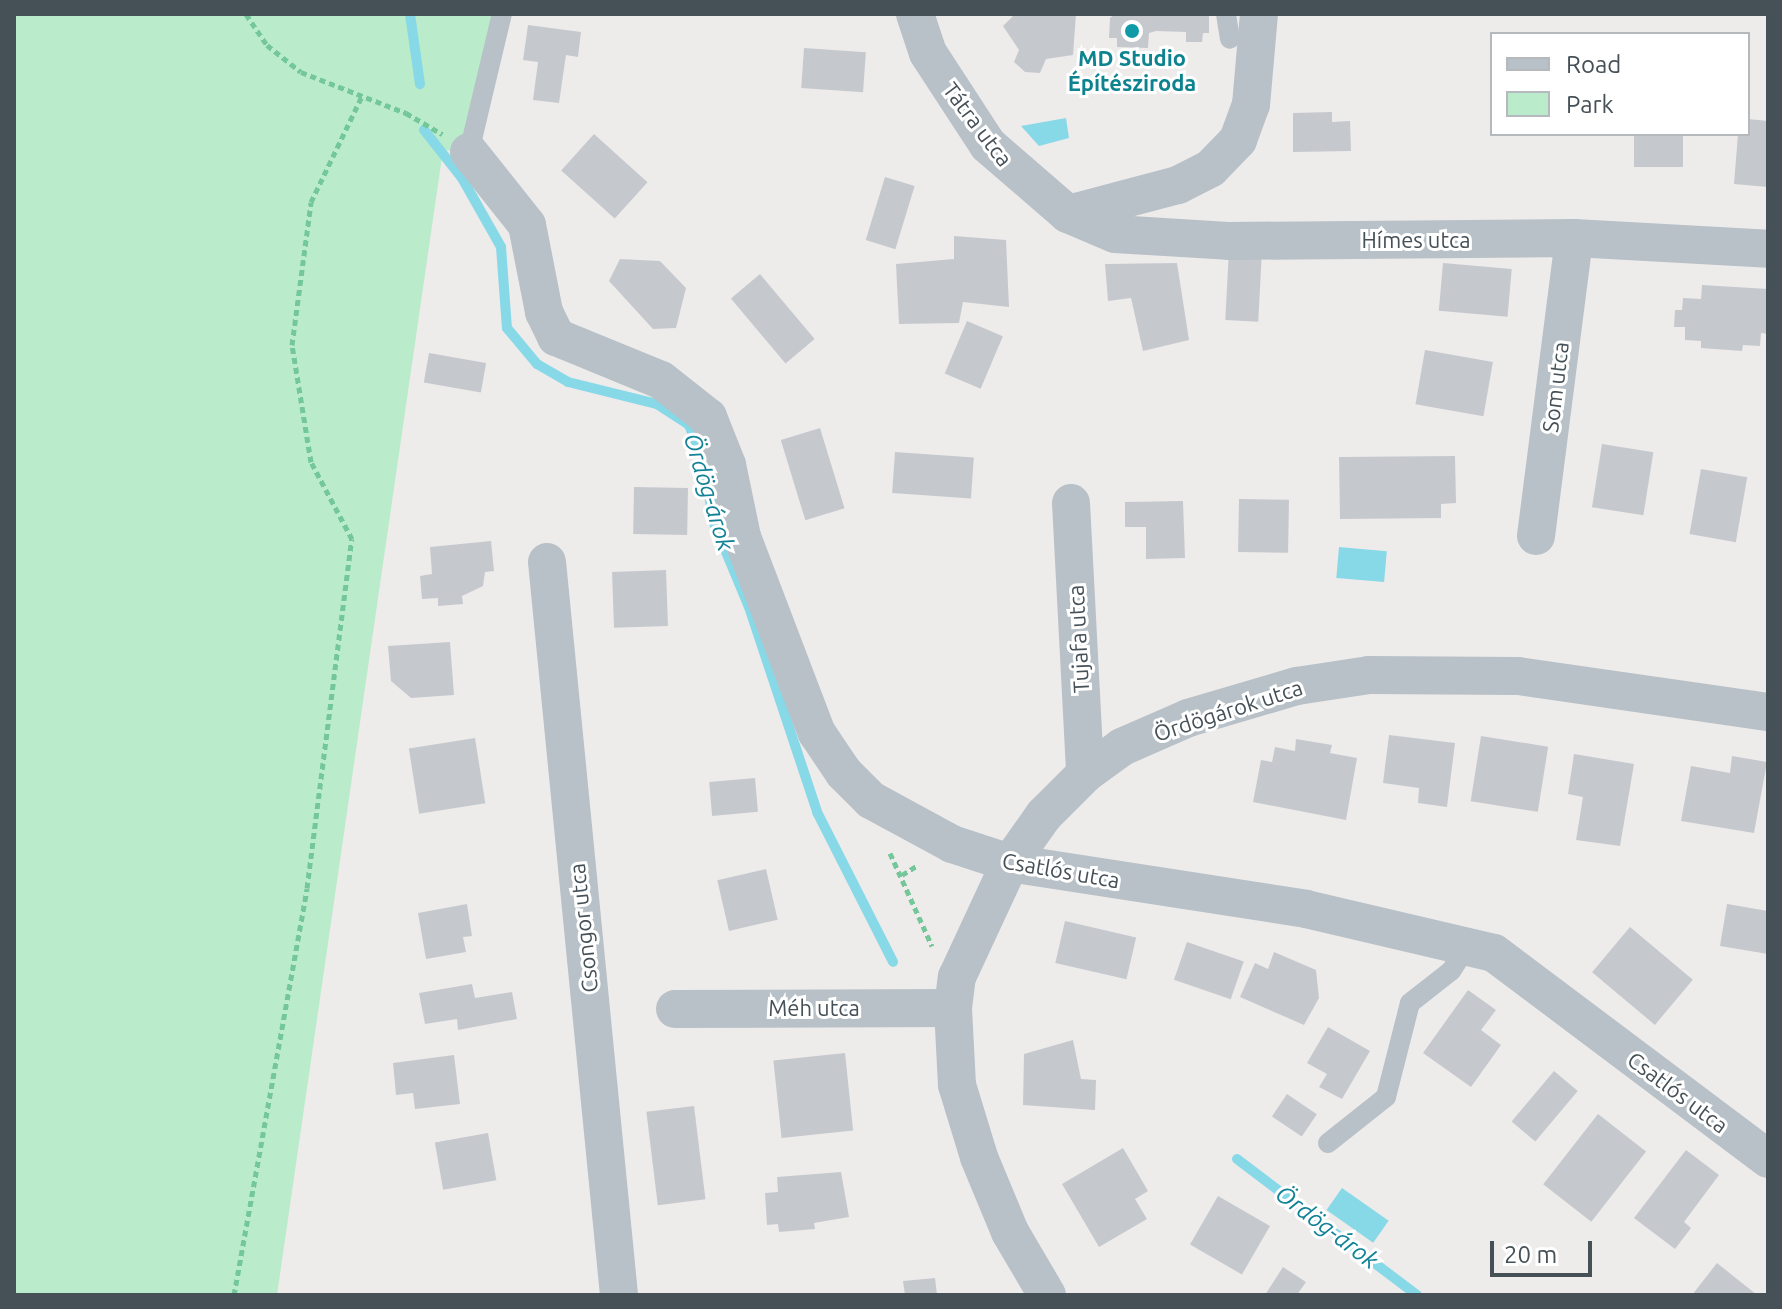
<!DOCTYPE html>
<html>
<head>
<meta charset="utf-8">
<style>
  body { margin:0 }
  #map { position:relative; width:1782px; height:1309px; overflow:hidden; background:#eeebeb; font-family:Ubuntu,sans-serif }
  div>[style] { position:absolute }
  .green>* { inset:0; background:#baebca }
  .water>* { inset:0; background:#88d9e7; transform-origin:0 0 }
  .stream>* { height:10px; margin:-5px; padding:0 5px; transform-origin:5px; border-radius:5px; background:#88d9e7 }
  .building>* { inset:0; background:#c5c9ce; transform-origin:0 0 }
  .path>* { height:5px; margin-top:-2.5px; transform-origin:0; background:repeating-linear-gradient(90deg,#74c799 0 6px,transparent 0 10px) }
  .lane>* { height:20px; margin:-10px; padding:0 10px; transform-origin:10px; border-radius:10px; background:#b7c1c7 }
  .street>* { height:38px; margin:-19px; padding:0 19px; transform-origin:19px; border-radius:19px; background:#b7c1c7 }
  .dots>* { width:22px; height:22px; translate:-50% -50%; box-sizing:border-box; border:4px solid #fff; border-radius:50% }
  span { translate:-50% -50%; white-space:nowrap; text-align:center; line-height:1.15; -webkit-text-stroke:6px #fff; paint-order:stroke }
  .culture-label { font-size:22px; color:#0d838f; font-weight:700 }
  .street-label { font-size:22px; color:#455057 }
  .water-label { font-size:24px; color:#128296; font-style:italic }
  .frame { position:absolute; inset:0; border:16px solid #455057; pointer-events:none }
  .legend { position:absolute; left:1490px; top:32px; width:260px; height:104px; box-sizing:border-box; background:#fff; border:2px solid #b5b9bc; margin:0; padding:10px 14px; list-style:none; font-size:24px; color:#455057 }
  .legend li { display:flex; align-items:center; gap:16px; height:40px }
  .legend b { width:40px; border:2px solid #b5b9bc }
  .scale { position:absolute; left:1490px; top:1241px; width:102px; height:36px; box-sizing:border-box; border:4px solid #455057; border-top:0; padding-left:10px; font-size:24px; line-height:28px; white-space:nowrap; color:#455057; -webkit-text-stroke:6px #fff; paint-order:stroke }
</style>
</head>
<body>
<div id="map">
  <div class="green">
    <div style="clip-path:polygon(14px 14px,507px 14px,469px 152px,443px 150px,277px 1295px,14px 1295px)"></div>
  </div>
  <div class="water">
    <div style="clip-path:polygon(1066px 118px,1069px 138px,1039px 146px,1021px 126px)"></div>
    <div style="left:1339px;top:547px;width:48px;height:31px;rotate:5deg"></div>
    <div style="left:1342px;top:1188px;width:57px;height:27px;rotate:35deg"></div>
  </div>
  <div class="stream">
    <div style="left:410px;top:14px;width:71px;rotate:81.9deg"></div>
    <div style="left:424px;top:130px;width:61px;rotate:51.6deg"></div>
    <div style="left:462px;top:178px;width:79px;rotate:60.5deg"></div>
    <div style="left:501px;top:247px;width:81px;rotate:85.8deg"></div>
    <div style="left:507px;top:328px;width:47px;rotate:50.2deg"></div>
    <div style="left:537px;top:364px;width:36px;rotate:30deg"></div>
    <div style="left:568px;top:382px;width:92px;rotate:13.9deg"></div>
    <div style="left:657px;top:404px;width:38px;rotate:33deg"></div>
    <div style="left:689px;top:425px;width:35px;rotate:68deg"></div>
    <div style="left:702px;top:457px;width:67px;rotate:79.7deg"></div>
    <div style="left:714px;top:523px;width:91px;rotate:67.4deg"></div>
    <div style="left:749px;top:607px;width:216px;rotate:71.6deg"></div>
    <div style="left:817px;top:812px;width:168px;rotate:63.1deg"></div>
    <div style="left:1237px;top:1159px;width:226px;rotate:37.1deg"></div>
  </div>
  <div class="building">
    <div style="clip-path:polygon(1015px 14px,1076px 14px,1073px 55px,1046px 59px,1040px 73px,1025px 72px,1014px 62px,1019px 50px,1003px 26px)"></div>
    <div style="clip-path:polygon(1115px 14px,1209px 14px,1209px 33px,1203px 33px,1202px 42px,1186px 42px,1186px 32px,1156px 31px,1149px 33px,1148px 48px,1117px 47px,1117px 38px,1109px 38px,1110px 18px)"></div>
    <div style="clip-path:polygon(528px 25px,581px 32px,578px 57px,566px 55px,559px 103px,533px 100px,538px 62px,523px 60px)"></div>
    <div style="left:804px;top:48px;width:62px;height:40px;rotate:4deg"></div>
    <div style="clip-path:polygon(1332px 112px,1332px 122px,1350px 121px,1351px 151px,1293px 152px,1293px 113px)"></div>
    <div style="clip-path:polygon(1748px 119px,1768px 121px,1768px 187px,1734px 184px,1738px 134px,1748px 134px)"></div>
    <div style="left:594px;top:134px;width:72px;height:49px;rotate:42deg"></div>
    <div style="left:1634px;top:134px;width:49px;height:33px"></div>
    <div style="left:885px;top:177px;width:31px;height:66px;rotate:17deg"></div>
    <div style="clip-path:polygon(954px 236px,1006px 240px,1009px 307px,963px 302px,959px 323px,899px 324px,896px 264px,954px 259px)"></div>
    <div style="left:1229px;top:249px;width:33px;height:71px;rotate:3deg"></div>
    <div style="clip-path:polygon(620px 259px,660px 261px,686px 288px,676px 328px,653px 329px,609px 281px)"></div>
    <div style="clip-path:polygon(1177px 263px,1189px 340px,1143px 351px,1131px 298px,1108px 301px,1105px 264px)"></div>
    <div style="left:1443px;top:263px;width:69px;height:48px;rotate:5deg"></div>
    <div style="left:760px;top:274px;width:85px;height:38px;rotate:50deg"></div>
    <div style="clip-path:polygon(1702px 285px,1768px 289px,1768px 334px,1761px 333px,1760px 346px,1743px 345px,1742px 351px,1701px 348px,1701px 341px,1685px 340px,1685px 327px,1674px 327px,1675px 310px,1682px 310px,1683px 298px,1701px 299px)"></div>
    <div style="left:967px;top:321px;width:39px;height:57px;rotate:23deg"></div>
    <div style="left:1425px;top:350px;width:69px;height:55px;rotate:10deg"></div>
    <div style="left:429px;top:353px;width:58px;height:30px;rotate:10deg"></div>
    <div style="left:820px;top:428px;width:84px;height:41px;rotate:73deg"></div>
    <div style="left:1602px;top:444px;width:52px;height:64px;rotate:9deg"></div>
    <div style="left:895px;top:452px;width:79px;height:41px;rotate:4deg"></div>
    <div style="clip-path:polygon(1455px 456px,1456px 503px,1441px 504px,1441px 518px,1340px 519px,1339px 457px)"></div>
    <div style="left:1701px;top:469px;width:47px;height:66px;rotate:10deg"></div>
    <div style="left:634px;top:487px;width:54px;height:47px;rotate:1deg"></div>
    <div style="left:1239px;top:499px;width:50px;height:53px;rotate:1deg"></div>
    <div style="clip-path:polygon(1183px 501px,1185px 558px,1146px 559px,1146px 527px,1125px 527px,1125px 502px)"></div>
    <div style="clip-path:polygon(491px 541px,494px 571px,485px 572px,483px 586px,462px 596px,463px 604px,438px 606px,438px 598px,422px 599px,420px 576px,432px 574px,430px 547px)"></div>
    <div style="left:666px;top:570px;width:56px;height:54px;rotate:88deg"></div>
    <div style="clip-path:polygon(450px 642px,454px 695px,411px 698px,391px 681px,388px 646px)"></div>
    <div style="clip-path:polygon(1389px 735px,1455px 743px,1447px 807px,1418px 803px,1419px 788px,1383px 783px)"></div>
    <div style="left:1481px;top:736px;width:68px;height:66px;rotate:9deg"></div>
    <div style="left:475px;top:738px;width:66px;height:67px;rotate:81deg"></div>
    <div style="clip-path:polygon(1296px 739px,1332px 745px,1330px 753px,1357px 758px,1346px 820px,1253px 802px,1261px 760px,1272px 762px,1275px 747px,1295px 751px)"></div>
    <div style="clip-path:polygon(1574px 754px,1634px 764px,1620px 846px,1576px 840px,1583px 797px,1568px 794px)"></div>
    <div style="clip-path:polygon(1732px 756px,1767px 762px,1754px 833px,1681px 821px,1691px 766px,1730px 773px)"></div>
    <div style="left:755px;top:778px;width:34px;height:46px;rotate:85deg"></div>
    <div style="left:766px;top:869px;width:52px;height:50px;rotate:77deg"></div>
    <div style="clip-path:polygon(467px 904px,472px 936px,463px 937px,466px 952px,426px 959px,418px 913px)"></div>
    <div style="clip-path:polygon(1727px 904px,1768px 911px,1768px 954px,1720px 946px)"></div>
    <div style="left:1065px;top:921px;width:73px;height:43px;rotate:13deg"></div>
    <div style="left:1630px;top:927px;width:82px;height:59px;rotate:40deg"></div>
    <div style="left:1187px;top:942px;width:60px;height:40px;rotate:19deg"></div>
    <div style="clip-path:polygon(1274px 952px,1316px 970px,1319px 998px,1304px 1025px,1240px 997px,1255px 963px,1268px 969px)"></div>
    <div style="clip-path:polygon(472px 984px,475px 998px,512px 992px,517px 1019px,458px 1030px,457px 1019px,425px 1024px,419px 993px)"></div>
    <div style="clip-path:polygon(1468px 990px,1496px 1010px,1481px 1030px,1501px 1045px,1471px 1087px,1423px 1053px)"></div>
    <div style="clip-path:polygon(1328px 1027px,1370px 1051px,1342px 1099px,1319px 1087px,1327px 1074px,1307px 1063px)"></div>
    <div style="clip-path:polygon(1073px 1040px,1081px 1079px,1096px 1080px,1095px 1110px,1023px 1105px,1024px 1054px)"></div>
    <div style="left:845px;top:1053px;width:78px;height:72px;rotate:84deg"></div>
    <div style="clip-path:polygon(454px 1055px,460px 1104px,415px 1109px,413px 1093px,396px 1095px,393px 1063px)"></div>
    <div style="left:1554px;top:1071px;width:31px;height:66px;rotate:40deg"></div>
    <div style="left:1287px;top:1094px;width:36px;height:27px;rotate:34deg"></div>
    <div style="left:694px;top:1106px;width:94px;height:48px;rotate:83deg"></div>
    <div style="left:1598px;top:1114px;width:61px;height:89px;rotate:38deg"></div>
    <div style="left:488px;top:1133px;width:48px;height:54px;rotate:80deg"></div>
    <div style="clip-path:polygon(1123px 1148px,1148px 1191px,1135px 1199px,1147px 1219px,1099px 1247px,1062px 1184px)"></div>
    <div style="clip-path:polygon(1686px 1150px,1719px 1175px,1684px 1222px,1691px 1228px,1675px 1249px,1634px 1218px)"></div>
    <div style="clip-path:polygon(841px 1172px,849px 1217px,814px 1223px,815px 1229px,779px 1232px,778px 1224px,767px 1225px,765px 1193px,778px 1192px,777px 1177px)"></div>
    <div style="left:1218px;top:1196px;width:60px;height:56px;rotate:30deg"></div>
    <div style="clip-path:polygon(1717px 1263px,1757px 1295px,1692px 1295px)"></div>
    <div style="clip-path:polygon(1283px 1267px,1306px 1282px,1297px 1295px,1265px 1295px)"></div>
    <div style="clip-path:polygon(935px 1278px,937px 1295px,905px 1295px,903px 1281px)"></div>
  </div>
  <div class="path">
    <div style="left:246px;top:14px;width:37px;rotate:56deg"></div>
    <div style="left:267px;top:45px;width:43px;rotate:38.5deg"></div>
    <div style="left:301px;top:72px;width:113px;rotate:21.3deg"></div>
    <div style="left:406px;top:113px;width:42px;rotate:30.3deg"></div>
    <div style="left:890px;top:853px;width:102px;rotate:65.7deg"></div>
    <div style="left:902px;top:875px;width:19px;rotate:-32deg"></div>
    <div style="left:234px;top:1295px;width:413px;rotate:-79.8deg"></div>
    <div style="left:307px;top:888px;width:352px;rotate:-82.7deg"></div>
    <div style="left:352px;top:539px;width:87px;rotate:-118deg"></div>
    <div style="left:311px;top:462px;width:119px;rotate:-99.2deg"></div>
    <div style="left:292px;top:345px;width:144px;rotate:-82.4deg"></div>
    <div style="left:311px;top:202px;width:118px;rotate:-64.3deg"></div>
  </div>
  <div class="lane">
    <div style="left:1226px;top:14px;width:25px;rotate:81deg"></div>
    <div style="left:469px;top:152px;width:142px;rotate:-76.6deg"></div>
    <div style="left:1328px;top:1143px;width:74px;rotate:-38.4deg"></div>
    <div style="left:1386px;top:1097px;width:97px;rotate:-75.7deg"></div>
    <div style="left:1410px;top:1003px;width:52px;rotate:-38deg"></div>
    <div style="left:1451px;top:971px;width:30px;rotate:-57deg"></div>
  </div>
  <div class="street">
    <div style="left:915px;top:14px;width:41px;rotate:71.6deg"></div>
    <div style="left:928px;top:53px;width:110px;rotate:56.9deg"></div>
    <div style="left:988px;top:145px;width:106px;rotate:40.8deg"></div>
    <div style="left:1068px;top:214px;width:51px;rotate:23.1deg"></div>
    <div style="left:1115px;top:234px;width:113px;rotate:3.5deg"></div>
    <div style="left:1228px;top:241px;width:346px;rotate:-0.5deg"></div>
    <div style="left:1574px;top:238px;width:194px;rotate:3.2deg"></div>
    <div style="left:469px;top:152px;width:93px;rotate:51.5deg"></div>
    <div style="left:527px;top:225px;width:89px;rotate:78.9deg"></div>
    <div style="left:544px;top:312px;width:28px;rotate:64deg"></div>
    <div style="left:556px;top:337px;width:113px;rotate:22.3deg"></div>
    <div style="left:661px;top:380px;width:60px;rotate:38.2deg"></div>
    <div style="left:708px;top:417px;width:52px;rotate:68.4deg"></div>
    <div style="left:727px;top:465px;width:74px;rotate:78.2deg"></div>
    <div style="left:742px;top:537px;width:210px;rotate:69.1deg"></div>
    <div style="left:817px;top:733px;width:48px;rotate:56deg"></div>
    <div style="left:844px;top:773px;width:38px;rotate:45deg"></div>
    <div style="left:871px;top:800px;width:92px;rotate:28.5deg"></div>
    <div style="left:952px;top:844px;width:61px;rotate:18.1deg"></div>
    <div style="left:1010px;top:863px;width:300px;rotate:8.8deg"></div>
    <div style="left:1306px;top:909px;width:193px;rotate:13.2deg"></div>
    <div style="left:1494px;top:953px;width:343px;rotate:36.9deg"></div>
    <div style="left:1068px;top:214px;width:114px;rotate:-14.8deg"></div>
    <div style="left:1178px;top:185px;width:37px;rotate:-27deg"></div>
    <div style="left:1211px;top:168px;width:39px;rotate:-46deg"></div>
    <div style="left:1238px;top:140px;width:37px;rotate:-70deg"></div>
    <div style="left:1251px;top:105px;width:91px;rotate:-85deg"></div>
    <div style="left:1071px;top:503px;width:271px;rotate:87deg"></div>
    <div style="left:1536px;top:536px;width:300px;rotate:-82.7deg"></div>
    <div style="left:547px;top:562px;width:737px;rotate:84.39deg"></div>
    <div style="left:675px;top:1009px;width:278px;rotate:-0.2deg"></div>
    <div style="left:1047px;top:1295px;width:73px;rotate:-120.4deg"></div>
    <div style="left:1010px;top:1232px;width:81px;rotate:-112.5deg"></div>
    <div style="left:979px;top:1157px;width:75px;rotate:-107deg"></div>
    <div style="left:957px;top:1085px;width:77px;rotate:-93deg"></div>
    <div style="left:953px;top:1008px;width:31px;rotate:-83deg"></div>
    <div style="left:957px;top:977px;width:126px;rotate:-65.1deg"></div>
    <div style="left:1010px;top:863px;width:59px;rotate:-54.7deg"></div>
    <div style="left:1044px;top:815px;width:58px;rotate:-45deg"></div>
    <div style="left:1085px;top:774px;width:46px;rotate:-36.1deg"></div>
    <div style="left:1122px;top:747px;width:72px;rotate:-23.7deg"></div>
    <div style="left:1188px;top:718px;width:114px;rotate:-16.4deg"></div>
    <div style="left:1297px;top:686px;width:73px;rotate:-8.7deg"></div>
    <div style="left:1369px;top:675px;width:149px;rotate:0.4deg"></div>
    <div style="left:1518px;top:676px;width:253px;rotate:8.2deg"></div>
  </div>
  <div class="dots">
    <div style="left:1132px;top:31px;background:#0f9aa8"></div>
  </div>
  <div class="culture-label">
    <span style="left:1132px;top:70px">MD Studio<br>Építésziroda</span>
  </div>
  <div class="street-label">
    <span style="left:978px;top:124px;rotate:53deg">Tátra utca</span>
    <span style="left:1416px;top:240px">Hímes utca</span>
    <span style="left:1555px;top:387px;rotate:-83deg">Som utca</span>
    <span style="left:1078px;top:639px;rotate:-93deg">Tujafa utca</span>
    <span style="left:1228px;top:710px;rotate:-18deg">Ördögárok utca</span>
    <span style="left:1061px;top:870px;rotate:10deg">Csatlós utca</span>
    <span style="left:583px;top:928px;rotate:-96deg">Csongor utca</span>
    <span style="left:814px;top:1008px">Méh utca</span>
    <span style="left:1678px;top:1092px;rotate:37deg">Csatlós utca</span>
  </div>
  <div class="water-label">
    <span style="left:709px;top:492px;rotate:73deg">Ördög-árok</span>
    <span style="left:1327px;top:1227px;rotate:37deg">Ördög-árok</span>
  </div>
  <div class="frame"></div>
  <ul class="legend">
  <li><b style="height:10px;background:#b7c1c7"></b>Road</li>
  <li><b style="height:22px;background:#baebca"></b>Park</li>
  </ul>
  <div class="scale">20 m</div>
</div>
</body>
</html>
